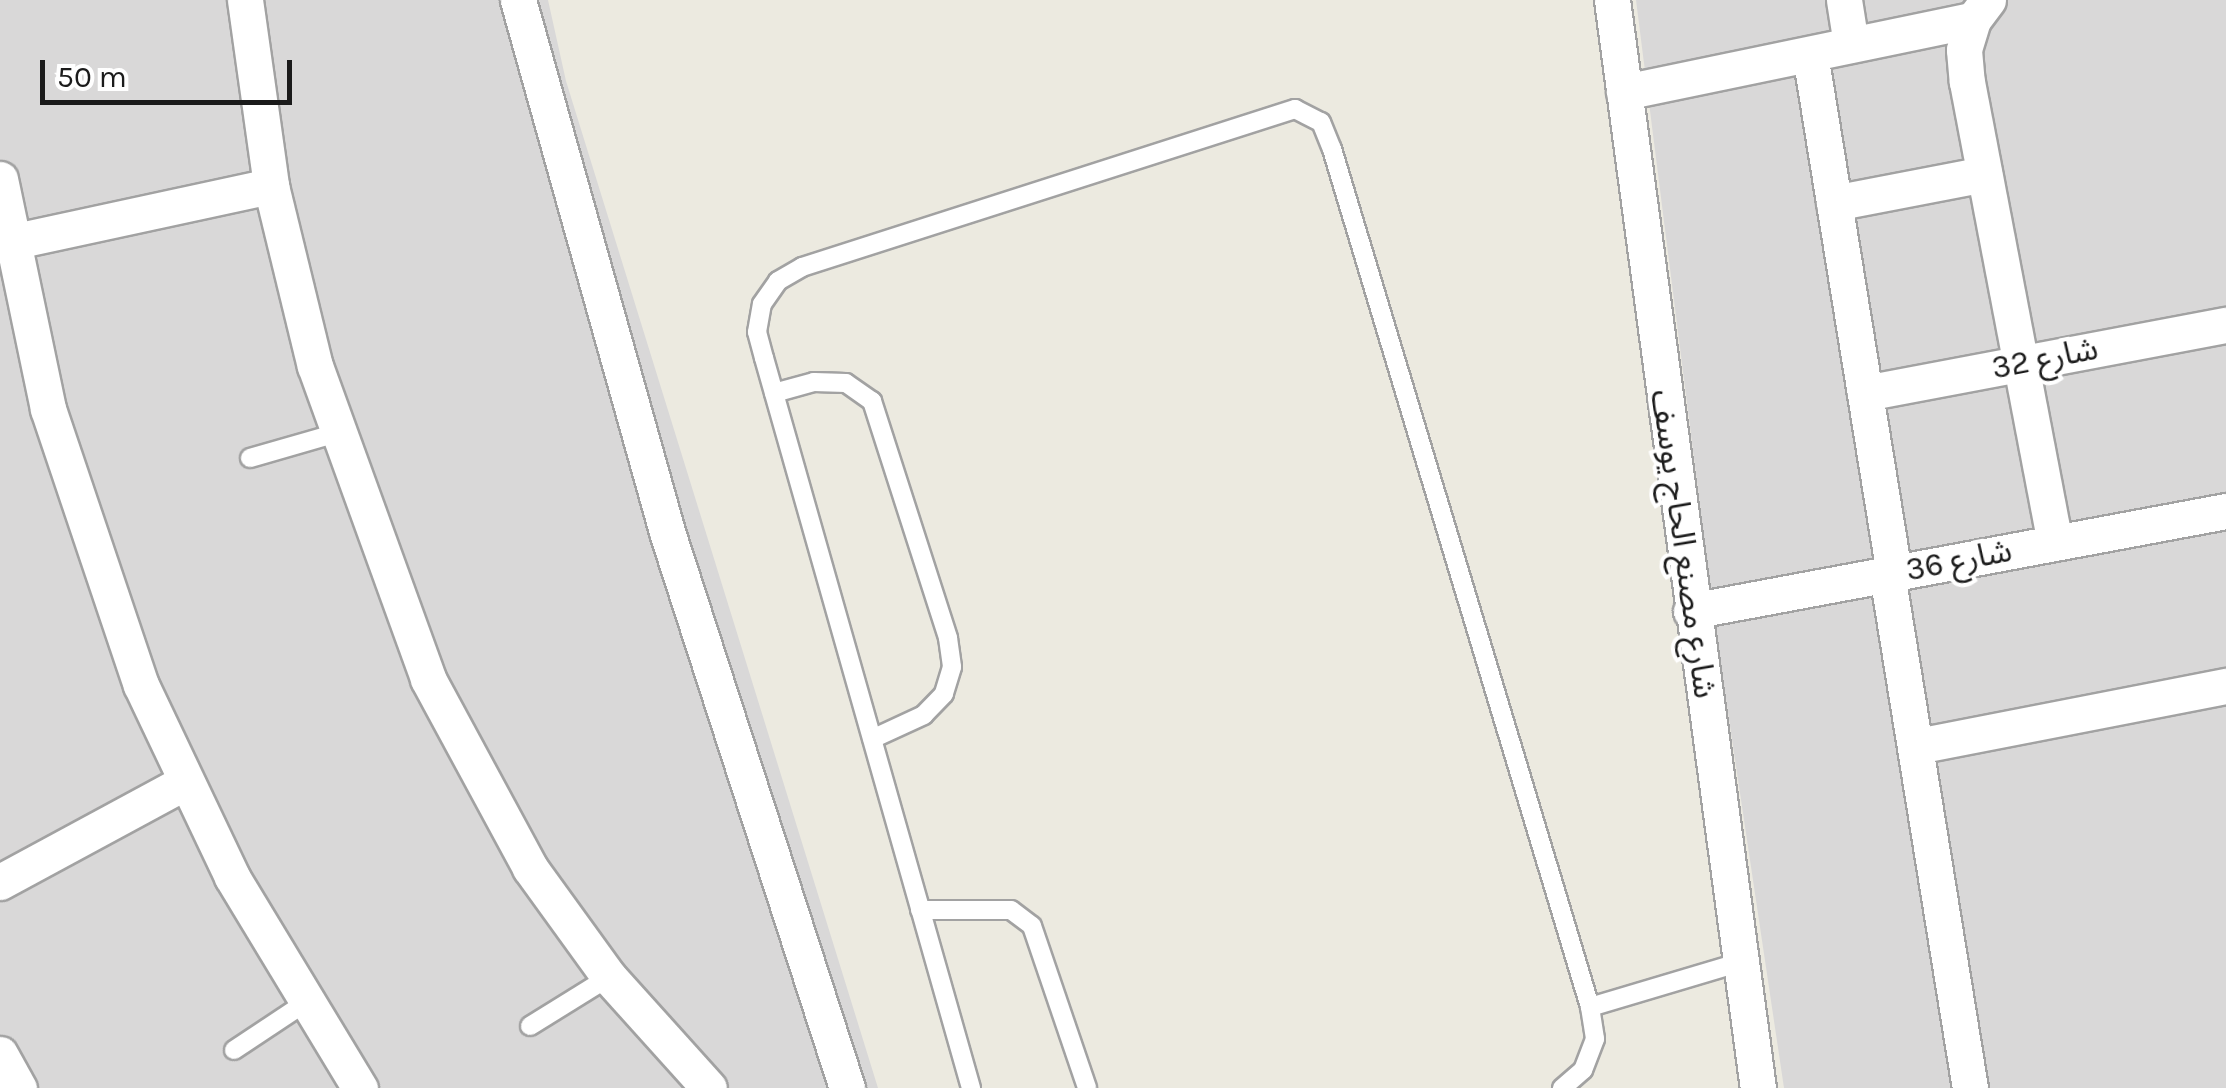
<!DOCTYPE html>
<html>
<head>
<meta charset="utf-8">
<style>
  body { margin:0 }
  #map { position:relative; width:2226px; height:1088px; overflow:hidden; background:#eceae0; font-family:Karla,"Noto Sans Arabic",sans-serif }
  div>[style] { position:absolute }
  .residential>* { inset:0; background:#d9d8d8 }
  .roads { filter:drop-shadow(2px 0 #a2a2a2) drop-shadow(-2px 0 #a2a2a2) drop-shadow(0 2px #a2a2a2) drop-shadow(0 -2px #a2a2a2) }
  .lane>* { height:18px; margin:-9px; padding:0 9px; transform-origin:9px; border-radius:9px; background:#fff }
  .street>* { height:35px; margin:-17.5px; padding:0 17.5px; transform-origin:17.5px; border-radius:17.5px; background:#fff }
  span { translate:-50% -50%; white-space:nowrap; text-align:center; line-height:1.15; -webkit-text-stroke:8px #fff; paint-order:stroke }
  .street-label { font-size:32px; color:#1b1b1b }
  .scale { position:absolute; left:40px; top:60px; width:252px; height:45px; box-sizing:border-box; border:5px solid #1b1b1b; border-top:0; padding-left:12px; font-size:30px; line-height:35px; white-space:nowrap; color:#1b1b1b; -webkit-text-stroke:8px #fff; paint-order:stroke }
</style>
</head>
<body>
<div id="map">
  <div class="residential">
    <div style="clip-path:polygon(0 0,548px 0,566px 81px,878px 1088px,0 1088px)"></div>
    <div style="clip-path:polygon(1636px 0,2226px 0,2226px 1088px,1784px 1088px,1716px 632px)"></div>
  </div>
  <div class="roads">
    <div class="lane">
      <div style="left:774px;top:393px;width:41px;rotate:-15.4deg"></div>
      <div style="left:814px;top:382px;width:32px;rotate:2deg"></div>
      <div style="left:846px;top:383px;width:32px;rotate:35deg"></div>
      <div style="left:872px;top:401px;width:249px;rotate:72.2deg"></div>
      <div style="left:948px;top:638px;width:29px;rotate:82deg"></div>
      <div style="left:952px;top:667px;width:28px;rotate:107deg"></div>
      <div style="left:944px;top:694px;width:29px;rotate:134deg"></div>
      <div style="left:924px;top:715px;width:57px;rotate:155.2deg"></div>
      <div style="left:250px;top:458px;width:91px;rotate:-16deg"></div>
      <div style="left:920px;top:910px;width:91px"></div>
      <div style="left:1011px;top:910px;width:26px;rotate:37deg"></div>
      <div style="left:1032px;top:926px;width:171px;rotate:71.2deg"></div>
      <div style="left:1590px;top:1007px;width:158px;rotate:-16.6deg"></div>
      <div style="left:530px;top:1026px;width:93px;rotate:-31.8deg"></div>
      <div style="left:234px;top:1050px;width:85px;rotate:-33.5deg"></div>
      <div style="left:971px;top:1088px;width:759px;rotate:-105.83deg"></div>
      <div style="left:764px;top:358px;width:27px;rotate:-105deg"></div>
      <div style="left:757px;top:332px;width:28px;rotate:-80deg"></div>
      <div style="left:762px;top:304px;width:28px;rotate:-55deg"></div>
      <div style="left:778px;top:281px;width:28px;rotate:-30deg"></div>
      <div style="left:802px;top:267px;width:518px;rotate:-17.77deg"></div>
      <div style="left:1295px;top:109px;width:29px;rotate:27deg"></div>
      <div style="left:1321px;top:122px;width:29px;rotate:68deg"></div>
      <div style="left:1332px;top:149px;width:896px;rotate:73.26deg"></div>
      <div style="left:1590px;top:1007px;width:32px;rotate:81deg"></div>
      <div style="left:1595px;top:1039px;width:33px;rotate:111deg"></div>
      <div style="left:1583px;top:1070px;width:28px;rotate:139deg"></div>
    </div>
    <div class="street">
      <div style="left:245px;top:0;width:188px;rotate:82deg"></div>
      <div style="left:271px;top:186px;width:185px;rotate:76.3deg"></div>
      <div style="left:315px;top:366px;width:333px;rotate:70.1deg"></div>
      <div style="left:428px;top:679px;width:215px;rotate:61.6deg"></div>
      <div style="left:530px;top:868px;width:135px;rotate:54.1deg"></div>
      <div style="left:609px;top:977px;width:149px;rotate:48deg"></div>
      <div style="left:518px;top:0;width:556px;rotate:74.34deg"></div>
      <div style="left:668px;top:535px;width:581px;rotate:72.06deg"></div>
      <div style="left:1612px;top:0;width:1098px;rotate:82.36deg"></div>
      <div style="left:1844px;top:0;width:45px;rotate:81deg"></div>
      <div style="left:1988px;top:0;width:25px;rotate:127deg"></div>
      <div style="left:1973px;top:20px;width:31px;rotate:107deg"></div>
      <div style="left:1964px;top:50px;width:32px;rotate:85deg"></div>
      <div style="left:1967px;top:82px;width:469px;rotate:79.2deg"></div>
      <div style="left:1810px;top:54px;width:526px;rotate:80.81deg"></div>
      <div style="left:1624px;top:92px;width:356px;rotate:-11.7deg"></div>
      <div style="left:0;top:179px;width:235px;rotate:78.2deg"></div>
      <div style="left:48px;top:409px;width:291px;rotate:71.4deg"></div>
      <div style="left:141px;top:685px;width:212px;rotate:64.6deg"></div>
      <div style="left:232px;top:877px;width:247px;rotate:58.8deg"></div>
      <div style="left:1834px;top:203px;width:153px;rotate:-10.9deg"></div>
      <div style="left:11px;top:242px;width:266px;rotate:-12.2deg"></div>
      <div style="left:1865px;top:393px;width:367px;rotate:-10.7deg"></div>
      <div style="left:1887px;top:574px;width:521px;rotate:80.83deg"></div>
      <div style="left:1691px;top:611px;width:544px;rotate:-10.59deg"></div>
      <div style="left:1917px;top:746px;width:315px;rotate:-11deg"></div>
      <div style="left:0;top:882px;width:210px;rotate:-28.4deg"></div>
      <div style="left:0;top:1054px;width:39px;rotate:61deg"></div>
    </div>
  </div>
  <div class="street-label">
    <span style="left:2045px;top:359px;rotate:-11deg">شارع 32</span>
    <span style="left:1683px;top:544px;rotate:82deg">شارع مصنع الحاج يوسف</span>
    <span style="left:1959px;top:561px;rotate:-11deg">شارع 36</span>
  </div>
  <div class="scale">50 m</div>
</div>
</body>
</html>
